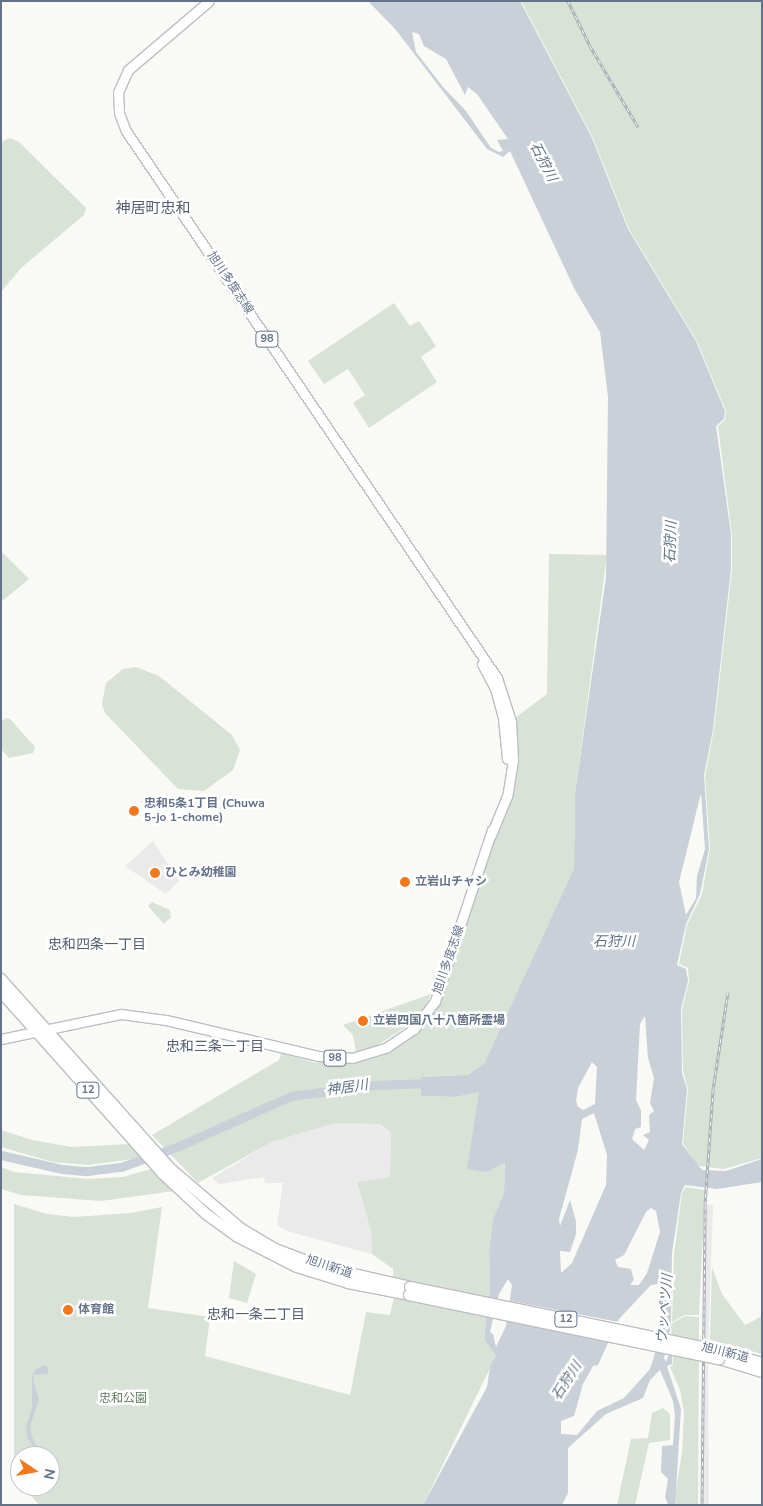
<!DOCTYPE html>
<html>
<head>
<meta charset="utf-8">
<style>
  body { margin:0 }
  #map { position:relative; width:763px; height:1506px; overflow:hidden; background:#f9f9f6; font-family:"Nunito Sans","Noto Sans JP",sans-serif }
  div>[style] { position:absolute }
  .built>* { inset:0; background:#e9eae9 }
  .green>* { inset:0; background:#d9e2d7 }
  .water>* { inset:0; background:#c9d0d7 }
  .pier>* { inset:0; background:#f9f9f6; transform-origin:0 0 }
  .river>* { height:9px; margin:-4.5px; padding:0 4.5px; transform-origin:4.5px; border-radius:4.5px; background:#c9d0d7 }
  .roads { filter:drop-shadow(1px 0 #bcbfc4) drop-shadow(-1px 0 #bcbfc4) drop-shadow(0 1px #bcbfc4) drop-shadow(0 -1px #bcbfc4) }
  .primary>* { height:9px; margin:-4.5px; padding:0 4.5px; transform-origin:4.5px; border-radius:4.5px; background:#fff }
  .highway>* { height:10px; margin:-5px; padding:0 5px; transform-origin:5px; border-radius:5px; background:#fff }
  .rail>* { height:3px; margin-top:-1.5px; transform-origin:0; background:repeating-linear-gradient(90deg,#fff 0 4px,#aaafb6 0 8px); box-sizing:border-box; border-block:1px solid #aaafb6 }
  .bridges { filter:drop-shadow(1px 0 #bdbfc3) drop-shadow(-1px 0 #bdbfc3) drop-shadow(0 1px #bdbfc3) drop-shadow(0 -1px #bdbfc3) }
  .highway-bridge>* { height:10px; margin:-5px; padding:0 5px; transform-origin:5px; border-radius:5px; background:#fff }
  .dots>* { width:14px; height:14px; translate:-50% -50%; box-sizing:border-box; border:2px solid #fff; border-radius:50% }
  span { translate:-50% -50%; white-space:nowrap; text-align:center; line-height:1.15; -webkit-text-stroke:5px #fff; paint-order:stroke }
  .shield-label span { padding:1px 4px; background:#fff; border:1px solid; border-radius:4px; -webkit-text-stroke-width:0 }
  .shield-label { font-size:11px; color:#65738a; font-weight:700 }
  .street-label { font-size:12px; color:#65738a }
  .poi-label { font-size:12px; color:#65738a; font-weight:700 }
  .left { translate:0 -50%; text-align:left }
  .park-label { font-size:12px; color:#617b61 }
  .water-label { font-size:14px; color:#617485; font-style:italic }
  .neighbourhood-label { font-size:14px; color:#545e6f }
  .quarter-label { font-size:15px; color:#545e6f }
  .frame { position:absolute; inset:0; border:2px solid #65738a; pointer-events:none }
  .north { position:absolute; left:10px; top:1446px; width:50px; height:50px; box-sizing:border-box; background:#fff; border:1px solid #c1c7d0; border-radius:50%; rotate:102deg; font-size:14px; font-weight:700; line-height:20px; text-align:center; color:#65738a }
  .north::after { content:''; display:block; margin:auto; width:18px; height:22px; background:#f4771b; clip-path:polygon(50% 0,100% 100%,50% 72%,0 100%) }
</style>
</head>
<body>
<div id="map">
  <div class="built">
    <div style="clip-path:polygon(153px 841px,179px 881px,166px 894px,125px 866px)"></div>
    <div style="clip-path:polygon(335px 1123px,380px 1124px,391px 1132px,390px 1177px,357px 1182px,371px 1231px,372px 1254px,290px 1232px,277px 1225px,283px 1183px,265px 1183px,264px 1177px,219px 1184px,212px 1178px,272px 1142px)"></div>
    <div style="clip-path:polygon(704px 1204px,713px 1205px,708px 1353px,709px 1505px,701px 1505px)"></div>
  </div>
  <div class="green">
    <div style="clip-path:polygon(521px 1px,762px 1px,762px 1158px,724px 1169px,698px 1166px,683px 1143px,688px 1089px,683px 1071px,682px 1010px,689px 981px,688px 968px,679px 964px,687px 925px,702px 894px,710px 849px,705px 776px,714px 729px,732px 569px,732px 535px,718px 426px,725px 420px,726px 411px,697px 341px,629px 229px,593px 138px)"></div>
    <div style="clip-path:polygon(10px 138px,19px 142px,86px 208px,84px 215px,21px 268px,1px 292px,1px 142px)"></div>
    <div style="clip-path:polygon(394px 303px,410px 326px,419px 321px,436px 346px,421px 357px,437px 382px,369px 428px,353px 403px,365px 395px,348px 369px,324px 384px,308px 361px)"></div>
    <div style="clip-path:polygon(1px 551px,29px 579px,1px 602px)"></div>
    <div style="clip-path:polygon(549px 554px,607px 555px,575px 794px,574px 868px,484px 1064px,467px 1075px,421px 1077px,421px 1096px,456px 1097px,479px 1092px,487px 1172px,505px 1161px,504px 1193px,493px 1219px,489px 1252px,490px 1289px,484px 1339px,496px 1356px,423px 1505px,39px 1505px,23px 1486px,50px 1486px,50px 1456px,20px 1456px,20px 1483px,14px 1474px,14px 1204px,47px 1214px,74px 1217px,131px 1213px,162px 1207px,148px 1308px,210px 1317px,205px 1356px,350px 1395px,366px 1312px,390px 1315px,394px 1298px,393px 1269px,372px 1254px,371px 1231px,357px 1182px,390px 1177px,391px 1132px,380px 1124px,335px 1123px,272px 1142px,198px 1183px,152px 1135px,279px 1060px,281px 1053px,316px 1063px,403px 1038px,435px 1001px,507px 796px,511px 721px,547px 694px)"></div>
    <div style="clip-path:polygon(136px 667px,159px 676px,232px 735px,240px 750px,233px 770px,204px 791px,178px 789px,105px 713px,102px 704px,106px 683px,123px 669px)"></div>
    <div style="clip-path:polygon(6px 718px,10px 719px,35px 747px,33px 753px,9px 758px,1px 749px,1px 722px)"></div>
    <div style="clip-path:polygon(152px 902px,170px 910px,171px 917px,164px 924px,148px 906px)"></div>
    <div style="clip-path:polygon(431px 994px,425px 1008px,409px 1025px,373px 1048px,356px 1053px,353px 1035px,343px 1025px)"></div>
    <div style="clip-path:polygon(1px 1130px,32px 1140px,72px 1147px,130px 1144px,142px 1158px,88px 1165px,53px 1162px,1px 1147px)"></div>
    <div style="clip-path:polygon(1px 1167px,14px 1172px,88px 1179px,123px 1177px,151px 1169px,174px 1191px,101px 1201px,21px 1195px,1px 1189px)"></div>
    <div style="clip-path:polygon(686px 1187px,705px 1190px,699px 1315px,684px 1315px,672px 1322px,674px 1254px,682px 1193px)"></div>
    <div style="clip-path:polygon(234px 1261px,256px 1274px,247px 1303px,229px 1298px)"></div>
    <div style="clip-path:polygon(712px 1267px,722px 1294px,745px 1325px,762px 1316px,762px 1354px,710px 1340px)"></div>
    <div style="clip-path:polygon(685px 1316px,699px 1317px,698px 1505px,676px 1505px,674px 1499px,682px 1453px,684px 1413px,680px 1390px,670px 1367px,673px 1364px,671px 1324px)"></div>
    <div style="clip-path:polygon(663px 1408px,670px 1414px,670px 1440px,649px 1443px,635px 1505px,617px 1505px,631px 1439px,648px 1438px,652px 1413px)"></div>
  </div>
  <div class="water">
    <div style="clip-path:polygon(evenodd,368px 1px,520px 1px,592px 138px,628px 229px,696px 341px,725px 411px,724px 419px,716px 426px,731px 534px,731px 569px,713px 730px,704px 775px,709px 849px,700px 894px,686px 924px,677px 965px,686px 969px,688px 981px,681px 1009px,682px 1073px,687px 1089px,682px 1144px,702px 1170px,726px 1171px,762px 1159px,762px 1182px,717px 1189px,685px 1185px,681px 1193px,672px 1253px,671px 1324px,664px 1358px,666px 1362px,669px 1354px,672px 1356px,672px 1364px,667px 1366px,681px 1409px,675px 1505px,668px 1505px,665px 1497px,668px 1479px,661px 1472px,662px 1446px,673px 1445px,675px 1416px,673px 1401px,660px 1370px,650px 1380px,643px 1398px,606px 1414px,568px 1448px,568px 1493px,562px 1505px,423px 1505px,487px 1387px,490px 1366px,496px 1356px,484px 1339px,490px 1289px,489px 1252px,493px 1219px,504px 1193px,505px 1162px,487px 1172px,467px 1169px,479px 1092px,456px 1097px,421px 1096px,421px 1077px,467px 1075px,484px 1064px,574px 868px,575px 794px,606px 577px,608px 397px,600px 332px,575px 290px,510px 151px,503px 157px,487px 149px,396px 30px,368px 1px,412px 32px,419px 34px,424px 46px,446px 59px,465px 95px,468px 87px,477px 94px,508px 139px,497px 140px,503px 151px,499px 152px,491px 148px,466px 111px,443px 87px,416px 52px,412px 32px,368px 1px,701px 793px,705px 849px,697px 876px,696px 898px,686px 915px,679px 882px,701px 793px,368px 1px,645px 1016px,648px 1058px,654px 1078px,650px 1103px,654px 1111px,649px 1115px,650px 1132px,643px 1135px,649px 1140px,644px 1150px,632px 1139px,635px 1129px,641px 1127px,641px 1110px,636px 1100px,640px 1024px,645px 1016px,368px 1px,592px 1062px,597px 1067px,595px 1104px,583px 1110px,578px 1107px,576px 1101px,578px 1088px,592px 1062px,368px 1px,594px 1113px,607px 1155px,606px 1185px,572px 1263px,561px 1273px,560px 1251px,570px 1252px,576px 1234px,576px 1221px,570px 1200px,560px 1226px,559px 1219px,578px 1150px,582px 1119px,594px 1113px,368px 1px,651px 1208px,656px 1211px,660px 1232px,647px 1273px,639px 1285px,630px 1285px,634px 1280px,631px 1269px,618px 1267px,615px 1260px,624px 1255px,646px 1212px,651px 1208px,368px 1px,508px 1279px,512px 1285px,506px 1326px,496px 1347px,493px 1334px,490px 1332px,499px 1294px,508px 1279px,368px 1px,660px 1284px,659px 1307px,666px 1318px,650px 1369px,624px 1398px,597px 1411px,577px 1435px,561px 1434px,561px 1421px,574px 1416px,583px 1384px,593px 1366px,598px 1365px,619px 1319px,651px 1285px,660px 1284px)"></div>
    <div style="clip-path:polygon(44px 1365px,48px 1367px,48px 1374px,34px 1375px,33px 1379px,39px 1400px,30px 1426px,32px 1437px,41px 1456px,40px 1456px,27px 1437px,26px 1427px,32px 1408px,32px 1376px,36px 1369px)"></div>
  </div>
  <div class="pier">
    <div style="left:506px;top:1300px;width:116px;height:21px;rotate:11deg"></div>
  </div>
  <div class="river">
    <div style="left:1px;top:1155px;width:63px;rotate:12.9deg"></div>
    <div style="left:62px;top:1169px;width:25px;rotate:5deg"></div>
    <div style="left:87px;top:1171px;width:34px;rotate:-7deg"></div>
    <div style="left:121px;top:1167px;width:62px;rotate:-19.9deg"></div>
    <div style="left:179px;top:1146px;width:123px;rotate:-24.1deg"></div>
    <div style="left:291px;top:1096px;width:84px;rotate:-7.5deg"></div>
    <div style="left:374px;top:1085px;width:58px;rotate:-2deg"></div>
  </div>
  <div class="roads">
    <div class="primary">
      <div style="left:209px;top:1px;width:106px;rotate:139.6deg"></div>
      <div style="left:128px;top:70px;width:24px;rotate:114deg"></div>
      <div style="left:118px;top:92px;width:21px;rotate:87deg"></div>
      <div style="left:119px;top:113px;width:19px;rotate:69deg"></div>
      <div style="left:126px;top:131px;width:661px;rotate:55.85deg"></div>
      <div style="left:497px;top:678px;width:45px;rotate:72deg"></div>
      <div style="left:511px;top:721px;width:39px;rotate:87deg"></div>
      <div style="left:513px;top:760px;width:36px;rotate:99deg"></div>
      <div style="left:507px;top:796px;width:42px;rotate:112.3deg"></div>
      <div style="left:482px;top:664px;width:27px;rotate:62deg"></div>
      <div style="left:495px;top:688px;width:31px;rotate:75deg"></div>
      <div style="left:503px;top:718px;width:41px;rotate:84.4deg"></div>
      <div style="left:1px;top:1039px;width:123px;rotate:-11.8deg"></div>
      <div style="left:121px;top:1014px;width:45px;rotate:7.6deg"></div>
      <div style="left:166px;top:1020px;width:156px;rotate:13.3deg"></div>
      <div style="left:318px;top:1056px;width:34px;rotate:3deg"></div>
      <div style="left:352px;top:1058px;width:37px;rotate:-17deg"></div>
      <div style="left:387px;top:1047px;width:32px;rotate:-34deg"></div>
      <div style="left:414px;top:1029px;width:35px;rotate:-53deg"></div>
      <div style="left:435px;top:1001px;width:180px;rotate:-71.6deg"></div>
    </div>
    <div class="highway">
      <div style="left:1px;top:979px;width:255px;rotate:48.2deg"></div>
      <div style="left:171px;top:1169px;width:91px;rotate:40.5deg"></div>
      <div style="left:240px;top:1228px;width:41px;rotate:31deg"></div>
      <div style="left:275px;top:1249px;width:51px;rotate:20.6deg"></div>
      <div style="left:323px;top:1267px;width:89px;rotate:12.9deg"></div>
      <div style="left:1px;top:992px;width:242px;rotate:48.3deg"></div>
      <div style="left:162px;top:1173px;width:60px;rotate:43deg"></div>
      <div style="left:206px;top:1214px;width:39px;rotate:36deg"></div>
      <div style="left:238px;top:1237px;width:66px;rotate:27deg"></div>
      <div style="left:297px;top:1267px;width:53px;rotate:17.4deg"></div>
      <div style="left:348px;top:1283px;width:62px;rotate:11.1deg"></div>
      <div style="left:721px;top:1351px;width:43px;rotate:16.3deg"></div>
      <div style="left:719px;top:1359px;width:45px;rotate:16.8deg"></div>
    </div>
  </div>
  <div class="rail">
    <div style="left:568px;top:1px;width:50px;rotate:63.9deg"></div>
    <div style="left:590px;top:46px;width:94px;rotate:59.3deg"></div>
    <div style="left:702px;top:1505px;width:300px;rotate:-89.4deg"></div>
    <div style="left:705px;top:1205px;width:115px;rotate:-86deg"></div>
    <div style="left:713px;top:1090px;width:99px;rotate:-81.3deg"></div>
  </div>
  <div class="bridges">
    <div class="highway-bridge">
      <div style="left:410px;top:1287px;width:318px;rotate:11.6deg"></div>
      <div style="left:409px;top:1295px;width:317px;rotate:11.7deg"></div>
    </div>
  </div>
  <div class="dots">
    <div style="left:134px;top:811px;background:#f4771b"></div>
    <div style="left:155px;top:873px;background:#f4771b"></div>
    <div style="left:405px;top:882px;background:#f4771b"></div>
    <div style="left:363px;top:1021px;background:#f4771b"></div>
    <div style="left:68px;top:1310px;background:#f4771b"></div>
  </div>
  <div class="shield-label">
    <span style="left:267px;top:339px">98</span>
    <span style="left:335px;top:1058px">98</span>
    <span style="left:88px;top:1090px">12</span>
    <span style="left:566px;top:1319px">12</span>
  </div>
  <div class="street-label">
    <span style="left:230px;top:283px;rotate:56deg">旭川多度志線</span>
    <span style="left:449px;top:960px;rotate:-71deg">旭川多度志線</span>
    <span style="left:329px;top:1267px;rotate:18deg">旭川新道</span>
    <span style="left:725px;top:1353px;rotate:14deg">旭川新道</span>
  </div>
  <div class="poi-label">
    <span class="left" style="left:144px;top:811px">忠和5条1丁目 (Chuwa<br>5-jo 1-chome)</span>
    <span class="left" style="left:165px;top:873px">ひとみ幼稚園</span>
    <span class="left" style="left:415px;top:882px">立岩山チャシ</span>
    <span class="left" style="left:373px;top:1021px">立岩四国八十八箇所霊場</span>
    <span class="left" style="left:78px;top:1310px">体育館</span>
  </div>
  <div class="park-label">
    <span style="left:123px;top:1399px">忠和公園</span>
  </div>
  <div class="water-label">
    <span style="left:543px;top:162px;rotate:63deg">石狩川</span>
    <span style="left:671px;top:542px;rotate:-88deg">石狩川</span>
    <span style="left:614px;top:942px">石狩川</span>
    <span style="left:347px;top:1088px;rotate:-8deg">神居川</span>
    <span style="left:665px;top:1309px;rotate:-85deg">ウッペツ川</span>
    <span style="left:567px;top:1381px;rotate:-57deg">石狩川</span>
  </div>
  <div class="neighbourhood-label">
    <span style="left:97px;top:945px">忠和四条一丁目</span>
    <span style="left:215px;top:1047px">忠和三条一丁目</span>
    <span style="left:256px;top:1315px">忠和一条二丁目</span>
  </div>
  <div class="quarter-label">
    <span style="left:153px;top:209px">神居町忠和</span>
  </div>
  <div class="frame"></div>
  <div class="north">N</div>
</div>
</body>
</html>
